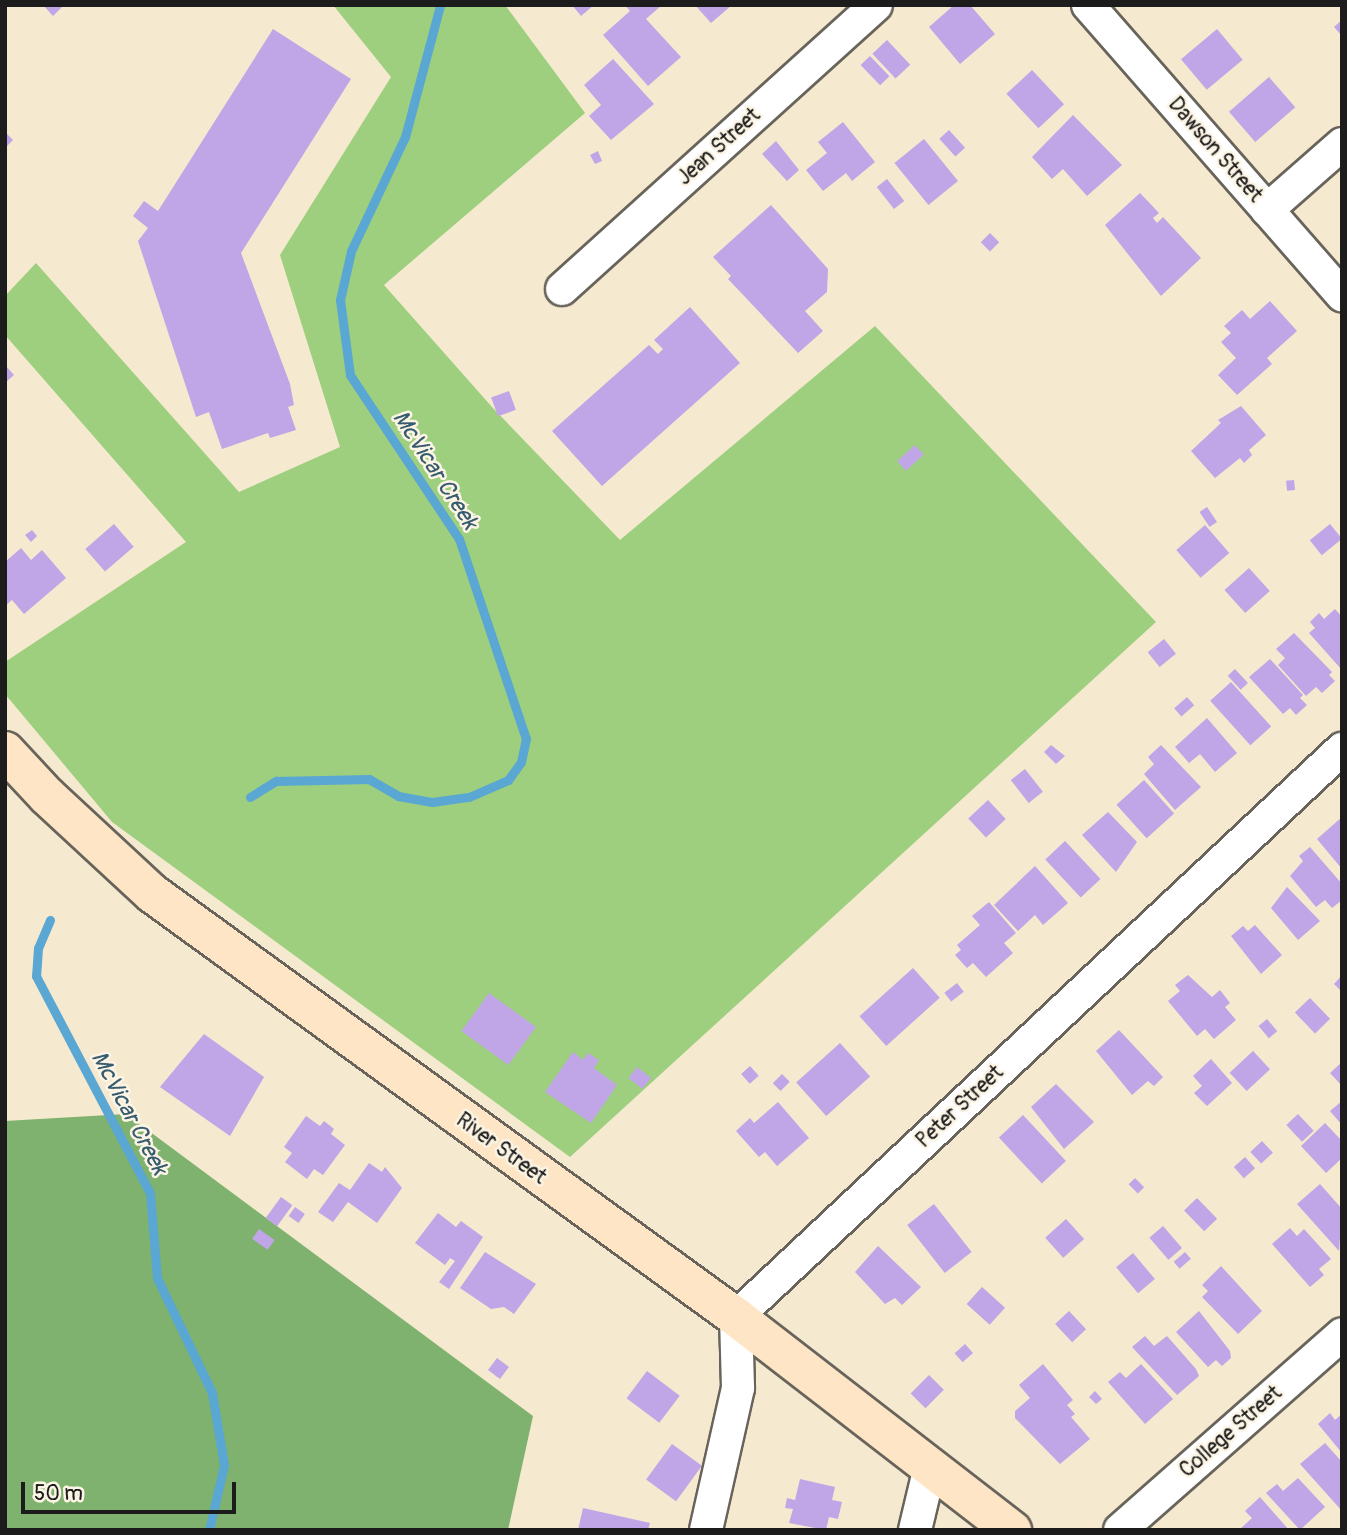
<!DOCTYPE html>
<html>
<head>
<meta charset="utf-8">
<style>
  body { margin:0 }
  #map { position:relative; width:1347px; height:1535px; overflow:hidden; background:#f5e9cf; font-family:Pangolin,sans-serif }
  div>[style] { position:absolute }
  .green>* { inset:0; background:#9dcf7f }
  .forest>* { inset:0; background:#7eb26e }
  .stream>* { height:9px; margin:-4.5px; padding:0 4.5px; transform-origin:4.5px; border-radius:4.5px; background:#59a7d2 }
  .building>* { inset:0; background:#c0a5e7; transform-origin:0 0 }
  .roads { filter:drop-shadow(2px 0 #68645b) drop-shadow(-2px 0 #68645b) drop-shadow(0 2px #68645b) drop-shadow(0 -2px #68645b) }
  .street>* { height:32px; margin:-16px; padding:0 16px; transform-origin:16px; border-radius:16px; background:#fff }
  .secondary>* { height:38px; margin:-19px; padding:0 19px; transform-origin:19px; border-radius:19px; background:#fde5c5 }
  span { translate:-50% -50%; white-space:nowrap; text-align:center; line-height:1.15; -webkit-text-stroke:5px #fcf5e5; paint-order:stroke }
  .street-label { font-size:21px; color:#1c1c1c }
  .water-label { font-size:23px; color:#375b6e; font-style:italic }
  .frame { position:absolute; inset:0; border:7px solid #1c1c1c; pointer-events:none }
  .scale { position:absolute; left:21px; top:1482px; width:215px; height:32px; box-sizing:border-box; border:4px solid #1c1c1c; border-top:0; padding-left:9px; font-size:21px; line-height:24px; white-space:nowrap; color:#1c1c1c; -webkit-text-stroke:5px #fcf5e5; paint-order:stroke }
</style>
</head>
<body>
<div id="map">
  <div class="green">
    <div style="clip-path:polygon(333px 5px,505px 5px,585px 113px,384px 285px,492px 407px,620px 540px,875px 326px,1156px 622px,570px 1157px,112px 822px,5px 694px,5px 662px,186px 542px,5px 335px,5px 296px,36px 263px,239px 492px,340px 447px,280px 255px,391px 77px)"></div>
  </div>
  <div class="forest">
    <div style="clip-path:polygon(126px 1114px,533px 1416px,508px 1530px,5px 1530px,5px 1121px)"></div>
  </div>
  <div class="stream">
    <div style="left:250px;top:797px;width:31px;rotate:-32deg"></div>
    <div style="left:276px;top:781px;width:93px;rotate:-1.2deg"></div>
    <div style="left:369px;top:779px;width:34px;rotate:30deg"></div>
    <div style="left:398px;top:796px;width:35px;rotate:10deg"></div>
    <div style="left:432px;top:802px;width:37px;rotate:-8deg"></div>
    <div style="left:469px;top:797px;width:43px;rotate:-23.6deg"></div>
    <div style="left:508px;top:780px;width:22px;rotate:-54deg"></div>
    <div style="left:521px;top:762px;width:24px;rotate:-78deg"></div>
    <div style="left:526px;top:739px;width:211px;rotate:-108.5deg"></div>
    <div style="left:459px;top:539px;width:197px;rotate:-123.6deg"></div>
    <div style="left:350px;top:375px;width:76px;rotate:-97.6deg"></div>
    <div style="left:340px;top:300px;width:50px;rotate:-77.3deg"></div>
    <div style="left:351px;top:251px;width:126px;rotate:-64.7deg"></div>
    <div style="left:405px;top:137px;width:137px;rotate:-75.1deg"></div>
    <div style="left:50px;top:920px;width:30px;rotate:113deg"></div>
    <div style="left:38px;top:948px;width:28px;rotate:94deg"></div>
    <div style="left:36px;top:976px;width:245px;rotate:62.3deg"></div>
    <div style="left:150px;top:1193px;width:85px;rotate:85.3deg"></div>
    <div style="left:157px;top:1278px;width:127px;rotate:64.4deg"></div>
    <div style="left:212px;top:1393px;width:73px;rotate:80.5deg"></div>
    <div style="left:224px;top:1465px;width:67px;rotate:103deg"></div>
  </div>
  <div class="building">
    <div style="clip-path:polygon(43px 5px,64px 5px,53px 16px)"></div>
    <div style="clip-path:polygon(572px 5px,594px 5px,581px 16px)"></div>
    <div style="clip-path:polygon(625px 5px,662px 5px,646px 19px,681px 57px,648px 86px,603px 35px,630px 11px)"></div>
    <div style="clip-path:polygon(695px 5px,732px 5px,711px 23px)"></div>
    <div style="clip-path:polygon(954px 5px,970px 5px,995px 34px,960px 64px,929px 27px)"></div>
    <div style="clip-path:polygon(1342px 20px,1342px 36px,1334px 27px)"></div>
    <div style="clip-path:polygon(273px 29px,351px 79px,241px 253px,290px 384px,294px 405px,288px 407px,296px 430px,270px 438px,268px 433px,222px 449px,209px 412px,196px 417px,138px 241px,148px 228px,133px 216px,144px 201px,158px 211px)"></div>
    <div style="left:1217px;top:29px;width:40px;height:47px;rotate:50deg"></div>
    <div style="left:887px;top:40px;width:34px;height:20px;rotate:47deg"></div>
    <div style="left:870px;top:56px;width:28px;height:13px;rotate:46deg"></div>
    <div style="clip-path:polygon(613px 59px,654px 104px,611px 140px,589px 116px,601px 105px,584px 85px)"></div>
    <div style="left:1032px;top:70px;width:47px;height:35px;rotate:47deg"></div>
    <div style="left:1269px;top:77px;width:40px;height:53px;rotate:49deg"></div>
    <div style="clip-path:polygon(1073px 115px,1122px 165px,1087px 196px,1063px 169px,1052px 179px,1032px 157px)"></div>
    <div style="clip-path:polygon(843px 122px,875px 162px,852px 181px,846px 173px,823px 191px,806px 170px,827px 153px,818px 142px)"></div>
    <div style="left:949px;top:130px;width:24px;height:13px;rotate:48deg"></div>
    <div style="clip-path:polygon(5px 132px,13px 140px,5px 148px)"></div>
    <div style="left:924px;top:139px;width:54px;height:38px;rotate:51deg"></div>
    <div style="clip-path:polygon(776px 141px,799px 170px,787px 181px,762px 154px)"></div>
    <div style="clip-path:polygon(598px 151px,602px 161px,595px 164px,590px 155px)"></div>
    <div style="left:887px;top:179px;width:28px;height:13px;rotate:52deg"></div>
    <div style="clip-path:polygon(1140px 193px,1159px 213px,1153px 218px,1157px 223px,1163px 217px,1201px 258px,1161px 296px,1105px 225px)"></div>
    <div style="clip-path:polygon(771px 205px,828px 269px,827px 292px,805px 311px,823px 331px,798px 353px,728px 279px,731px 276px,713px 257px)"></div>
    <div style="left:990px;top:233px;width:13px;height:13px;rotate:45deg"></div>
    <div style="clip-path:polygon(1270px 301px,1297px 331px,1267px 358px,1272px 364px,1237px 395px,1218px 375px,1236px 358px,1221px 342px,1231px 333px,1224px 326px,1242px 310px,1250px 319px)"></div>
    <div style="clip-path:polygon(690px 307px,740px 363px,602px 486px,552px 431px,649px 345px,658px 354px,663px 349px,654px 340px)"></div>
    <div style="clip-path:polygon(5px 365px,14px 375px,5px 383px)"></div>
    <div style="left:509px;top:391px;width:20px;height:19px;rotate:70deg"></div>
    <div style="clip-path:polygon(1241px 406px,1266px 435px,1249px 450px,1252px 455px,1244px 463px,1240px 458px,1215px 478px,1191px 451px,1221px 423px,1218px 420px)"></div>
    <div style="left:915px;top:445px;width:13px;height:24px;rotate:48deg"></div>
    <div style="left:1294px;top:480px;width:10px;height:8px;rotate:84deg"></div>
    <div style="left:1207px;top:507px;width:18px;height:9px;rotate:56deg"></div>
    <div style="left:114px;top:524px;width:30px;height:38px;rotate:49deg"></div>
    <div style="left:1330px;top:524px;width:19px;height:26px;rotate:51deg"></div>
    <div style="left:1205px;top:525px;width:37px;height:38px;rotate:49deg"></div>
    <div style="clip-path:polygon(32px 530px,37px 536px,31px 542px,25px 535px)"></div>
    <div style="clip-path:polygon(21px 548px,31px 560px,42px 550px,66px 578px,24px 614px,12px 600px,5px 606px,5px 562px)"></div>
    <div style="left:1249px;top:568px;width:31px;height:33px;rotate:48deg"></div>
    <div style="clip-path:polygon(1335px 609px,1342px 617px,1342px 670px,1309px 633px,1315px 628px,1310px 622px,1319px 613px,1324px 619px)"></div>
    <div style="clip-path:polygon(1294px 633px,1332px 672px,1329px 675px,1335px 681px,1322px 693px,1316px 687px,1306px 696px,1278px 665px,1285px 658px,1276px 649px)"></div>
    <div style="left:1164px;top:639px;width:19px;height:21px;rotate:51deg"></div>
    <div style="clip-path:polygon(1270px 659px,1303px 695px,1300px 698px,1307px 705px,1296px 715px,1290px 708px,1283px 714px,1249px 677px)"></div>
    <div style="left:1235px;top:669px;width:19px;height:10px;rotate:47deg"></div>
    <div style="left:1231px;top:682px;width:60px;height:28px;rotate:48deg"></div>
    <div style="left:1187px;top:697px;width:11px;height:17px;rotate:49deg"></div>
    <div style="clip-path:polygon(1207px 718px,1237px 753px,1215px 772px,1200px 754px,1189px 763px,1175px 747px)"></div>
    <div style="clip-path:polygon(1051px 745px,1065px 756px,1056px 764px,1044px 752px)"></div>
    <div style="clip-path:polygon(1161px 745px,1201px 787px,1175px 810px,1144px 774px,1154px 764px,1148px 757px)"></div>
    <div style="left:1025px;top:769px;width:29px;height:18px;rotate:52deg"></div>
    <div style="left:1144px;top:780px;width:45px;height:37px;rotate:48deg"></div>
    <div style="left:988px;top:800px;width:26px;height:27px;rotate:47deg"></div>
    <div style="clip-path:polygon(1108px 812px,1137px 842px,1116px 872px,1082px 835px)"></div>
    <div style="clip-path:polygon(1342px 817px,1342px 869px,1317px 839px)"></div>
    <div style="left:1065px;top:841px;width:52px;height:27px;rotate:47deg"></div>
    <div style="clip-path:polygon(1310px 847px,1342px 884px,1342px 900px,1332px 908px,1325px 900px,1316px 907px,1290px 876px,1303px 861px,1299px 856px)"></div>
    <div style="clip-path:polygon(1035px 866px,1068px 903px,1043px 925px,1035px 915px,1018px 931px,994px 905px)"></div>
    <div style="clip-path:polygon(1287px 887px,1320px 921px,1298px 940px,1271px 908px)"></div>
    <div style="clip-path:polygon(989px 902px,1016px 933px,1004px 943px,1013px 953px,986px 977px,973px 963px,967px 968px,955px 955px,961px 950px,957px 945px,980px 925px,972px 916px)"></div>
    <div style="clip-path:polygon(1255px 925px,1282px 955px,1261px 974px,1231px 936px,1243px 926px,1248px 931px)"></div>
    <div style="left:913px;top:968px;width:40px;height:72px;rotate:48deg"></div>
    <div style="clip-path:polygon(1188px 975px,1212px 997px,1220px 990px,1230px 1003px,1225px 1007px,1236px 1020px,1214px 1039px,1205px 1029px,1197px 1036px,1168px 1001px,1180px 991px,1175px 985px)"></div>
    <div style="clip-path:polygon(1342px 975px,1342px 992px,1334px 984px)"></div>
    <div style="left:957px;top:983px;width:11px;height:16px;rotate:52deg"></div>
    <div style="left:489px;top:993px;width:58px;height:47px;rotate:36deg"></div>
    <div style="left:1310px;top:998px;width:29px;height:21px;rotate:46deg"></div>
    <div style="left:1267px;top:1019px;width:16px;height:11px;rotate:50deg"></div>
    <div style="clip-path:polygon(1119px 1030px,1163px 1077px,1154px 1086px,1148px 1081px,1132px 1095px,1096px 1051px)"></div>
    <div style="clip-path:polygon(204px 1034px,264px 1077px,230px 1136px,160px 1087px)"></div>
    <div style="left:840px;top:1043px;width:45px;height:59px;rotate:48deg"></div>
    <div style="left:1253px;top:1051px;width:25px;height:32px;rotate:47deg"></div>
    <div style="clip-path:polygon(573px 1052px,583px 1060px,588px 1053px,599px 1060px,594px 1068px,617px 1085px,591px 1123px,545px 1092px)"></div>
    <div style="clip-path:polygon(1211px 1059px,1232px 1083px,1207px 1106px,1194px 1093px,1202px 1086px,1193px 1076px)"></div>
    <div style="clip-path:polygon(1342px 1062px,1342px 1086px,1330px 1073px)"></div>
    <div style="left:750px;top:1066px;width:13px;height:12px;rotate:48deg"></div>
    <div style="left:637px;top:1067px;width:18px;height:14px;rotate:38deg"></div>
    <div style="left:782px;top:1074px;width:11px;height:13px;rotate:45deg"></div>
    <div style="clip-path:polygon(1056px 1084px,1094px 1122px,1064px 1149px,1031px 1107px)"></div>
    <div style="clip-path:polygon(1342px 1101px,1342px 1125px,1330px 1111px)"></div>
    <div style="clip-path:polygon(778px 1102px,809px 1138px,777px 1166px,765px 1152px,759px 1157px,736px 1131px,750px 1118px,754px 1123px)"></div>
    <div style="left:1298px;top:1114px;width:23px;height:16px;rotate:47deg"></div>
    <div style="left:1023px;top:1115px;width:63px;height:33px;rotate:47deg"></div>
    <div style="clip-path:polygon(306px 1116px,320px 1126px,324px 1121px,334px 1129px,331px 1134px,345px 1145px,323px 1175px,314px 1169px,307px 1179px,285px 1162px,292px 1153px,284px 1147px)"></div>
    <div style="clip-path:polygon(1325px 1123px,1342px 1141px,1342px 1158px,1326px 1173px,1301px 1146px)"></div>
    <div style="left:1262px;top:1141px;width:16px;height:16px;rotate:47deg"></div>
    <div style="left:1245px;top:1157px;width:15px;height:15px;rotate:48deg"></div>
    <div style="clip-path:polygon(369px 1163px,382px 1172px,385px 1167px,402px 1188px,377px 1223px,348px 1202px,333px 1222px,318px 1212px,339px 1183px,350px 1190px)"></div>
    <div style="left:1135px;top:1178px;width:13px;height:9px;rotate:45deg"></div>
    <div style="clip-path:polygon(1320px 1184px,1342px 1209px,1339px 1251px,1297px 1204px)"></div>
    <div style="left:281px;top:1197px;width:14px;height:26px;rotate:36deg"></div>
    <div style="left:1197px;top:1198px;width:29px;height:18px;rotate:46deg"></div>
    <div style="left:934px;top:1204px;width:61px;height:34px;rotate:52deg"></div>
    <div style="left:295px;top:1207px;width:12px;height:11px;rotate:35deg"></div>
    <div style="clip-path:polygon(438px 1213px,456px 1227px,461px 1221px,483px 1237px,449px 1289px,439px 1282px,455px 1261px,450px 1258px,445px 1265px,415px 1243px)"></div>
    <div style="left:1066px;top:1219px;width:27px;height:28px;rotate:48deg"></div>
    <div style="left:1163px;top:1226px;width:29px;height:18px;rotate:49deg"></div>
    <div style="clip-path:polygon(1290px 1228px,1297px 1236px,1304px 1229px,1331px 1259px,1319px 1269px,1324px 1275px,1310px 1287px,1272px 1244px)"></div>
    <div style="left:259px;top:1229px;width:19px;height:12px;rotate:35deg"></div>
    <div style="clip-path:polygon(878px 1246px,921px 1287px,902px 1305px,895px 1298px,885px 1304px,855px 1272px)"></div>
    <div style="clip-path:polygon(485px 1252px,536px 1284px,514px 1314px,504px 1307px,491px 1309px,460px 1288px)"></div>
    <div style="left:1185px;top:1252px;width:9px;height:15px;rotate:49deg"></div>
    <div style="left:1133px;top:1253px;width:34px;height:22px;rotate:50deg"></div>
    <div style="clip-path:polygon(1221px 1266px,1262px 1311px,1238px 1334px,1202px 1297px,1208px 1291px,1202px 1285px)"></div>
    <div style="left:982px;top:1287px;width:31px;height:23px;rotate:42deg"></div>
    <div style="left:1069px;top:1311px;width:25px;height:19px;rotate:47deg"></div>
    <div style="clip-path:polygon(1199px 1311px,1230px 1351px,1231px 1358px,1222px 1366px,1216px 1360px,1208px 1367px,1176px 1332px)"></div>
    <div style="clip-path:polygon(1145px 1336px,1154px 1346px,1167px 1336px,1196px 1369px,1199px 1376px,1177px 1395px,1132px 1347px)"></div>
    <div style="left:965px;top:1344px;width:12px;height:14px;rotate:48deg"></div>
    <div style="left:497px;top:1358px;width:15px;height:15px;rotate:37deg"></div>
    <div style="clip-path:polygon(1043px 1364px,1073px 1400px,1067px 1405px,1075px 1414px,1071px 1417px,1090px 1439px,1060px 1464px,1015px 1418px,1015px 1411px,1030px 1398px,1019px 1385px)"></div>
    <div style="clip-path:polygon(1141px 1364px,1173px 1399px,1145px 1424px,1108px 1382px,1120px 1372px,1126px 1378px)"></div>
    <div style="left:647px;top:1371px;width:41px;height:34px;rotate:37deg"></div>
    <div style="left:929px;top:1375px;width:21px;height:26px;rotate:45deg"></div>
    <div style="clip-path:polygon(1095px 1391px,1102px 1399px,1096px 1404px,1089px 1397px)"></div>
    <div style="clip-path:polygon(1330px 1413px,1335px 1420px,1342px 1414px,1342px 1453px,1318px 1424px)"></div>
    <div style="clip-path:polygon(1325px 1443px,1342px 1462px,1342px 1511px,1300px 1464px)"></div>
    <div style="left:672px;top:1444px;width:37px;height:44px;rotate:36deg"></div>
    <div style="clip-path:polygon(1298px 1478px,1325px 1507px,1300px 1530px,1266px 1493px,1277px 1484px,1283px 1491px)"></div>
    <div style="clip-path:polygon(800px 1479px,835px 1487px,832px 1500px,842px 1502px,838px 1519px,829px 1517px,826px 1530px,789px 1523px,793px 1509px,785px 1508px,787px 1498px,795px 1500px)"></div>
    <div style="clip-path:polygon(1260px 1497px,1289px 1530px,1239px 1530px,1252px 1518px,1245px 1511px)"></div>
    <div style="clip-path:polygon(583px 1508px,650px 1523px,648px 1530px,578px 1530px)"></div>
  </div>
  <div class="roads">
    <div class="street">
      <div style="left:1088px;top:5px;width:386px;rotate:48.8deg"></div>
      <div style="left:1267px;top:210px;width:100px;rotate:-41.3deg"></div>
      <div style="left:562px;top:289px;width:423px;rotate:-42.1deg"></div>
      <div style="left:706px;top:1530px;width:146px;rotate:-77.3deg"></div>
      <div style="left:738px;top:1388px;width:71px;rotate:-91.6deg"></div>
      <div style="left:736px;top:1317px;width:831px;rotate:-43.15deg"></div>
      <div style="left:915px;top:1530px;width:65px;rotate:-76.6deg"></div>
      <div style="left:1120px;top:1530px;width:296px;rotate:-41.4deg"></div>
    </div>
    <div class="secondary">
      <div style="left:5px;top:751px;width:62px;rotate:47deg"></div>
      <div style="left:47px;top:796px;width:144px;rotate:42.8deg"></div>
      <div style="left:153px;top:894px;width:720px;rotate:35.96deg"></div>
      <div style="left:736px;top:1317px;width:349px;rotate:37.7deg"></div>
    </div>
  </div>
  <div class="street-label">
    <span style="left:719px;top:147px;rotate:-42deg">Jean Street</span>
    <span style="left:1215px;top:150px;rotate:49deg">Dawson Street</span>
    <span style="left:960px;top:1107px;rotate:-43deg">Peter Street</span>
    <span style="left:501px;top:1149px;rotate:36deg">River Street</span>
    <span style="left:1231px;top:1432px;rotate:-41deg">College Street</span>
  </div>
  <div class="water-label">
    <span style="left:435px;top:470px;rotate:57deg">McVicar Creek</span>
    <span style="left:129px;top:1113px;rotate:62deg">McVicar Creek</span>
  </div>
  <div class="frame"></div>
  <div class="scale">50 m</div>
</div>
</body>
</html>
